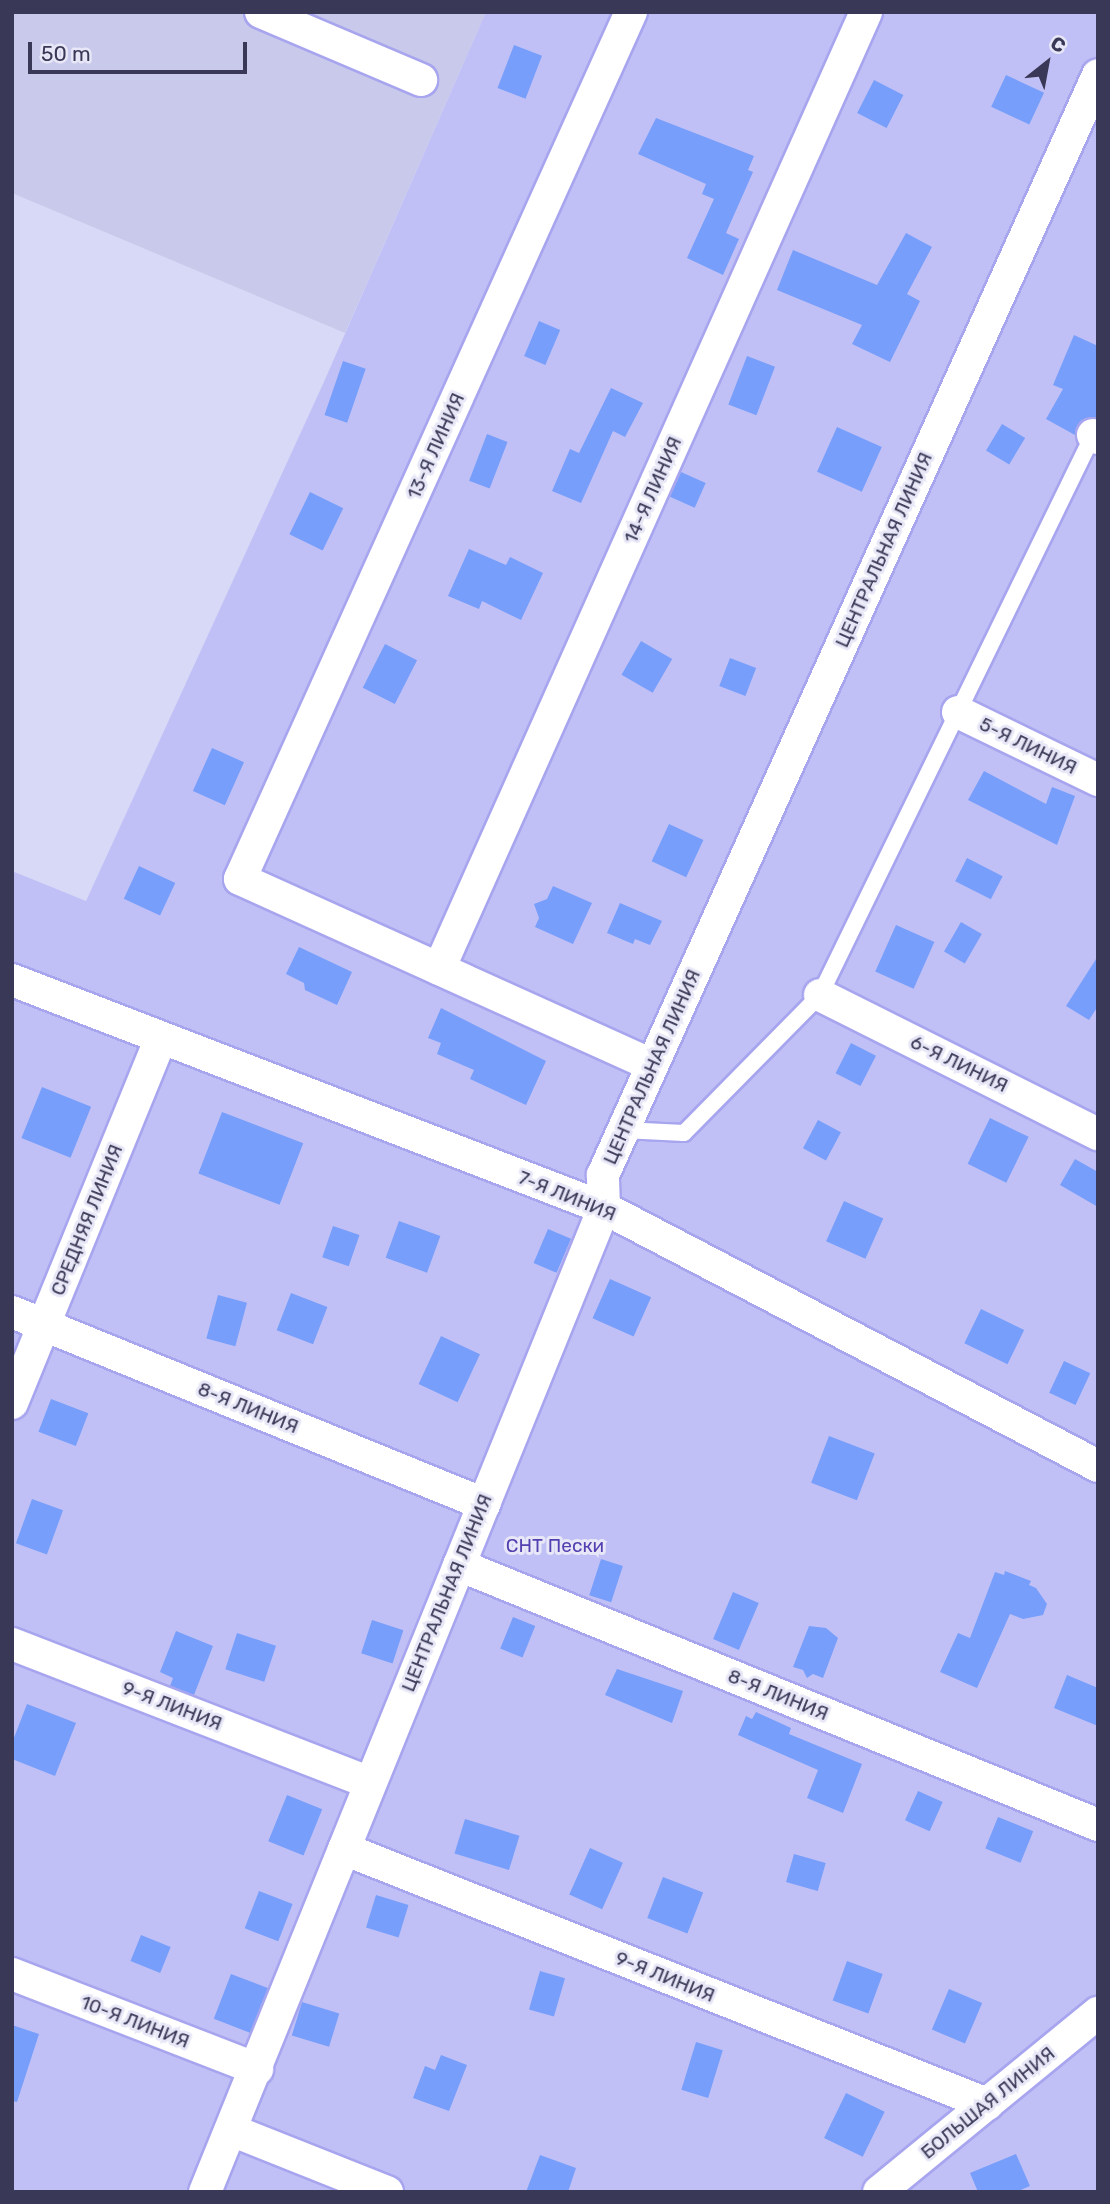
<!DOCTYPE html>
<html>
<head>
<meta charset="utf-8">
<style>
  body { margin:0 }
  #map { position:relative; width:1110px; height:2204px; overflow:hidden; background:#d8d8f7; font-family:Rubik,sans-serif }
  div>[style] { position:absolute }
  .built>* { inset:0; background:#c9c9eb }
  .green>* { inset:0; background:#c1c0f6 }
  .building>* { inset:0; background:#769efa; transform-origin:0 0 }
  .roads { filter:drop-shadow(2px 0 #a8a5ef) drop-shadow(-2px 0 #a8a5ef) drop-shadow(0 2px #a8a5ef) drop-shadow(0 -2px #a8a5ef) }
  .lane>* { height:16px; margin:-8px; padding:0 8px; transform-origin:8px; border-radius:8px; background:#fff }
  .street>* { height:32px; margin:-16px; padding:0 16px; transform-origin:16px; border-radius:16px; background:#fff }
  span { translate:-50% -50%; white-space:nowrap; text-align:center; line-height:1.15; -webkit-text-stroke:6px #e7e7f7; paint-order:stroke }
  .street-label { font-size:19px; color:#393856 }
  .park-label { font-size:19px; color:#5340b1 }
  .frame { position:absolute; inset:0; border:14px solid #393856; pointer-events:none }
  .north { position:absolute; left:1012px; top:28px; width:70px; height:70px; -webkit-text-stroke:5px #e7e7f7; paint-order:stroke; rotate:31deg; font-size:19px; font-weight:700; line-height:28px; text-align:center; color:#393856 }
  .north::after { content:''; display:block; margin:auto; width:24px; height:32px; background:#393856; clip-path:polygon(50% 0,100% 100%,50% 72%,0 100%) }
  .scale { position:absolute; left:28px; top:42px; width:219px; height:32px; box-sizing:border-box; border:4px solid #393856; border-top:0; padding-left:9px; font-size:21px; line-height:24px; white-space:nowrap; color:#393856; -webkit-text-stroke:5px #e7e7f7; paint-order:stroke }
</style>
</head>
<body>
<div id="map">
  <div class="built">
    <div style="clip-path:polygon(12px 12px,486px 12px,345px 333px,12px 193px)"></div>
  </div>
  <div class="green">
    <div style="clip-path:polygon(486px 12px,1098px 12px,1098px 2192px,12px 2192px,12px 871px,86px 901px,323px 384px)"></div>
  </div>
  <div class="building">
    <div style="left:514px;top:45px;width:30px;height:46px;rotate:21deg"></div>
    <div style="left:1006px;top:75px;width:42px;height:35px;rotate:25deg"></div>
    <div style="left:874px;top:80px;width:33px;height:37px;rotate:27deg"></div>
    <div style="clip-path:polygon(656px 118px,754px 156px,748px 170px,753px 172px,726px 233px,739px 239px,723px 275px,687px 258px,714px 199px,702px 194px,706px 184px,638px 154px)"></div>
    <div style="clip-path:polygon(906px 233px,932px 247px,907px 294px,920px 301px,890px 362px,852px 344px,862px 325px,777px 290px,793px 250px,877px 285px)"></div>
    <div style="left:539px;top:321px;width:23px;height:38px;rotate:23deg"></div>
    <div style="clip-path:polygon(1074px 335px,1098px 346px,1098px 418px,1084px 419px,1075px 435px,1046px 419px,1063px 389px,1053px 385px)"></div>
    <div style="left:747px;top:356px;width:30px;height:52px;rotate:21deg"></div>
    <div style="left:343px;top:361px;width:24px;height:57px;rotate:19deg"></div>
    <div style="clip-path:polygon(611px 388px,643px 403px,625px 437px,613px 431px,581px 503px,552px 491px,570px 449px,579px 453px)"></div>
    <div style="left:1002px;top:424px;width:27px;height:31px;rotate:31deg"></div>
    <div style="left:837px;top:427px;width:49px;height:49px;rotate:24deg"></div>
    <div style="left:487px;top:434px;width:22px;height:50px;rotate:21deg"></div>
    <div style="left:681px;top:472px;width:27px;height:27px;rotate:24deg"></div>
    <div style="left:310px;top:492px;width:37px;height:47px;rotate:26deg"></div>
    <div style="clip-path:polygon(469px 549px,506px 565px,510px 557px,543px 573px,521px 620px,482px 601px,479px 609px,448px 596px)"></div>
    <div style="left:641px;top:641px;width:36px;height:39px;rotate:30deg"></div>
    <div style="left:385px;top:644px;width:36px;height:49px;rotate:27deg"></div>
    <div style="left:730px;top:658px;width:28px;height:30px;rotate:21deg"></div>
    <div style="left:212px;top:748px;width:35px;height:47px;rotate:24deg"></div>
    <div style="clip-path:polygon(984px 771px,1046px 804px,1052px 787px,1075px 796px,1057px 845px,968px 800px)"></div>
    <div style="left:669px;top:824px;width:38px;height:41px;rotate:25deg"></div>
    <div style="left:967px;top:858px;width:40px;height:26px;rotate:27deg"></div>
    <div style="left:139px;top:866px;width:40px;height:36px;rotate:25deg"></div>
    <div style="clip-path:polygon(553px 886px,592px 903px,573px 944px,535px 927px,539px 918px,534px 904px,547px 899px)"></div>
    <div style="clip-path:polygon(620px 903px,662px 921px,650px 945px,635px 939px,633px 944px,607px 933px)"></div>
    <div style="left:961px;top:922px;width:24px;height:34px;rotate:30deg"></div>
    <div style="left:896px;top:925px;width:42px;height:51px;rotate:24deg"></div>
    <div style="clip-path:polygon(299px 947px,352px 972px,337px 1005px,305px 990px,304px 983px,286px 974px)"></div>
    <div style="clip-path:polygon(1098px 956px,1098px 1006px,1089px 1020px,1066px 1006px)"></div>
    <div style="clip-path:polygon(441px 1008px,546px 1061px,526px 1105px,470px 1079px,474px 1070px,437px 1054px,441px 1043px,428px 1038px)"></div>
    <div style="left:851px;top:1043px;width:28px;height:34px;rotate:27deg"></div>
    <div style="left:42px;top:1087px;width:53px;height:55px;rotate:22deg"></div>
    <div style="left:222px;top:1112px;width:87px;height:66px;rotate:21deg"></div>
    <div style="left:990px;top:1118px;width:43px;height:51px;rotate:26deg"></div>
    <div style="left:818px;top:1120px;width:26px;height:32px;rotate:28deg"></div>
    <div style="clip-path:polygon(1075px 1159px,1098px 1172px,1098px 1207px,1060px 1185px)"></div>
    <div style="left:844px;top:1201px;width:43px;height:44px;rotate:24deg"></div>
    <div style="left:399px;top:1221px;width:44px;height:39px;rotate:20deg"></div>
    <div style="left:333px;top:1226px;width:28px;height:33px;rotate:19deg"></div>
    <div style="left:548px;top:1229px;width:25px;height:37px;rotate:23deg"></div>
    <div style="left:610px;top:1279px;width:45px;height:43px;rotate:24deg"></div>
    <div style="left:291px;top:1293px;width:39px;height:40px;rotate:21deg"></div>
    <div style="left:218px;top:1295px;width:30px;height:45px;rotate:15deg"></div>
    <div style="left:981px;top:1309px;width:48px;height:38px;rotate:26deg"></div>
    <div style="left:441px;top:1336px;width:43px;height:53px;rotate:25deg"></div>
    <div style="left:1064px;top:1361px;width:29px;height:35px;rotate:25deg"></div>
    <div style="left:51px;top:1399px;width:40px;height:35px;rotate:21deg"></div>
    <div style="left:829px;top:1436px;width:49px;height:50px;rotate:21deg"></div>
    <div style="left:32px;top:1499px;width:33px;height:47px;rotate:20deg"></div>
    <div style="left:601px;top:1559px;width:23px;height:38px;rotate:18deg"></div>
    <div style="clip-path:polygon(1005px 1571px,1031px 1581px,1029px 1585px,1036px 1588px,1047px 1604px,1043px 1615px,1023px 1619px,1010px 1614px,977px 1688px,940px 1672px,958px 1633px,970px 1638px,995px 1572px,1004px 1575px)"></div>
    <div style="left:733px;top:1592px;width:28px;height:51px;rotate:23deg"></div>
    <div style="left:513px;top:1617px;width:24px;height:34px;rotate:22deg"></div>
    <div style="left:372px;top:1620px;width:33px;height:35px;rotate:18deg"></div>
    <div style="clip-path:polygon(809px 1626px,826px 1628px,838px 1638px,823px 1678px,813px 1674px,807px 1678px,803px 1670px,793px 1667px)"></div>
    <div style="clip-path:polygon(176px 1631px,213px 1646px,194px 1695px,170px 1686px,173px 1678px,160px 1672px)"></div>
    <div style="left:237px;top:1633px;width:41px;height:38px;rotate:18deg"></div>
    <div style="clip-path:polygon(617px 1669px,683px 1691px,672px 1723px,605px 1695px)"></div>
    <div style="clip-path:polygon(1067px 1675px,1098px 1688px,1098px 1726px,1054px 1708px)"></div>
    <div style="clip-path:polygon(27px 1704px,76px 1723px,55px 1776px,12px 1759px,12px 1743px)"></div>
    <div style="clip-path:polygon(756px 1712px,791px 1728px,789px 1734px,862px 1764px,843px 1813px,807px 1798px,818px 1770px,738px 1735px,746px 1716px,752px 1719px)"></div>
    <div style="left:918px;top:1791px;width:27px;height:32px;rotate:24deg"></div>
    <div style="left:287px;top:1795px;width:38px;height:50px;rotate:22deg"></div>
    <div style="left:998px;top:1817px;width:38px;height:34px;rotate:22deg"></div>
    <div style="left:465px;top:1819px;width:57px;height:36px;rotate:17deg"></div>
    <div style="left:590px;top:1848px;width:36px;height:51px;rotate:24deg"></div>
    <div style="left:794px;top:1854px;width:33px;height:29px;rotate:16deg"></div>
    <div style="left:663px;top:1877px;width:43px;height:44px;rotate:21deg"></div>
    <div style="left:259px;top:1891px;width:36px;height:40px;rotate:21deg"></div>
    <div style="left:376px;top:1895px;width:34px;height:34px;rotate:17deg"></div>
    <div style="left:141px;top:1935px;width:32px;height:28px;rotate:22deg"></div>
    <div style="left:847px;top:1961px;width:38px;height:42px;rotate:20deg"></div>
    <div style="left:540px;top:1971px;width:26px;height:40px;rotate:16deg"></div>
    <div style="left:231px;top:1974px;width:40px;height:48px;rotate:21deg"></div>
    <div style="left:949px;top:1989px;width:36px;height:44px;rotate:23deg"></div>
    <div style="left:302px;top:2002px;width:39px;height:35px;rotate:17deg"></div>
    <div style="clip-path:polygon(12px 2025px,39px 2034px,17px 2102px,12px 2101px)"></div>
    <div style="left:696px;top:2042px;width:28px;height:50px;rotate:17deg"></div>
    <div style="clip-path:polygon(441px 2055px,467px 2065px,449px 2111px,413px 2098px,425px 2066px,435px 2070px)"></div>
    <div style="left:846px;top:2093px;width:43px;height:50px;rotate:26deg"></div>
    <div style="clip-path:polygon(1016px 2154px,1030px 2186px,1016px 2192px,978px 2192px,970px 2173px)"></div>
    <div style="clip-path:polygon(540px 2155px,576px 2168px,568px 2192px,526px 2192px)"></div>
  </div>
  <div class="roads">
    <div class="lane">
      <div style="left:623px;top:1130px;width:61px;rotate:2.8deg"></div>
      <div style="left:684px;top:1133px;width:194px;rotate:-45.4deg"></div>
      <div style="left:820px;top:995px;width:627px;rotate:-64.01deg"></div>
    </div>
    <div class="street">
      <div style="left:261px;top:12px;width:174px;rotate:23deg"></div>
      <div style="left:631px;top:12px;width:951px;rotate:114.27deg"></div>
      <div style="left:240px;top:879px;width:452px;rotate:24.3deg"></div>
      <div style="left:1093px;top:435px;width:6px;rotate:31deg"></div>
      <div style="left:958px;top:712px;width:156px;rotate:25.9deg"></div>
      <div style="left:439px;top:969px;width:1048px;rotate:-65.95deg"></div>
      <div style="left:12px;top:980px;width:634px;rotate:21.06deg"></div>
      <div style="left:604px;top:1208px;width:557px;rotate:27.58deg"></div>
      <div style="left:820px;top:995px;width:311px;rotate:26.6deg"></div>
      <div style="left:12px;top:1312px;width:510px;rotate:22.14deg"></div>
      <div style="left:12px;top:1403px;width:394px;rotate:-67.8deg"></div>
      <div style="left:459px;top:1565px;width:690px;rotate:22.14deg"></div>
      <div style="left:12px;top:1644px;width:384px;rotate:21.2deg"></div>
      <div style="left:344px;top:1849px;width:692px;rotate:21.63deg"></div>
      <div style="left:12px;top:1974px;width:263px;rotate:21.2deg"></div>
      <div style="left:231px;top:2130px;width:168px;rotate:21.7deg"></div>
      <div style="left:205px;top:2192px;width:1062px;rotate:-67.93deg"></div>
      <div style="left:604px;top:1208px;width:33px;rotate:-92deg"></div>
      <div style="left:603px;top:1175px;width:1206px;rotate:-65.77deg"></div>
      <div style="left:879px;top:2192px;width:283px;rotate:-39.3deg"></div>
    </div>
  </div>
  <div class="street-label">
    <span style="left:436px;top:446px;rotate:-66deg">13-Я ЛИНИЯ</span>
    <span style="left:653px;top:490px;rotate:-66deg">14-Я ЛИНИЯ</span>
    <span style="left:884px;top:550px;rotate:-66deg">ЦЕНТРАЛЬНАЯ ЛИНИЯ</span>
    <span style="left:1028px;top:746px;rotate:26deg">5-Я ЛИНИЯ</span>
    <span style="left:959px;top:1064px;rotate:26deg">6-Я ЛИНИЯ</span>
    <span style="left:652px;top:1067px;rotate:-66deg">ЦЕНТРАЛЬНАЯ ЛИНИЯ</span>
    <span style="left:567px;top:1196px;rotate:22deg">7-Я ЛИНИЯ</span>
    <span style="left:87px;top:1220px;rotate:-68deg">СРЕДНЯЯ ЛИНИЯ</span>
    <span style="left:248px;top:1408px;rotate:22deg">8-Я ЛИНИЯ</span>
    <span style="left:447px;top:1593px;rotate:-68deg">ЦЕНТРАЛЬНАЯ ЛИНИЯ</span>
    <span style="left:778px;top:1695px;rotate:22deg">8-Я ЛИНИЯ</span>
    <span style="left:172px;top:1706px;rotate:21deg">9-Я ЛИНИЯ</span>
    <span style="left:665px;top:1977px;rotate:22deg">9-Я ЛИНИЯ</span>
    <span style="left:135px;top:2022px;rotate:21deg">10-Я ЛИНИЯ</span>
    <span style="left:988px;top:2103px;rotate:-39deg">БОЛЬШАЯ ЛИНИЯ</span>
  </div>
  <div class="park-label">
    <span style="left:555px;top:1546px">СНТ Пески</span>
  </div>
  <div class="frame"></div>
  <div class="north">С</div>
  <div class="scale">50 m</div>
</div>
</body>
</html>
